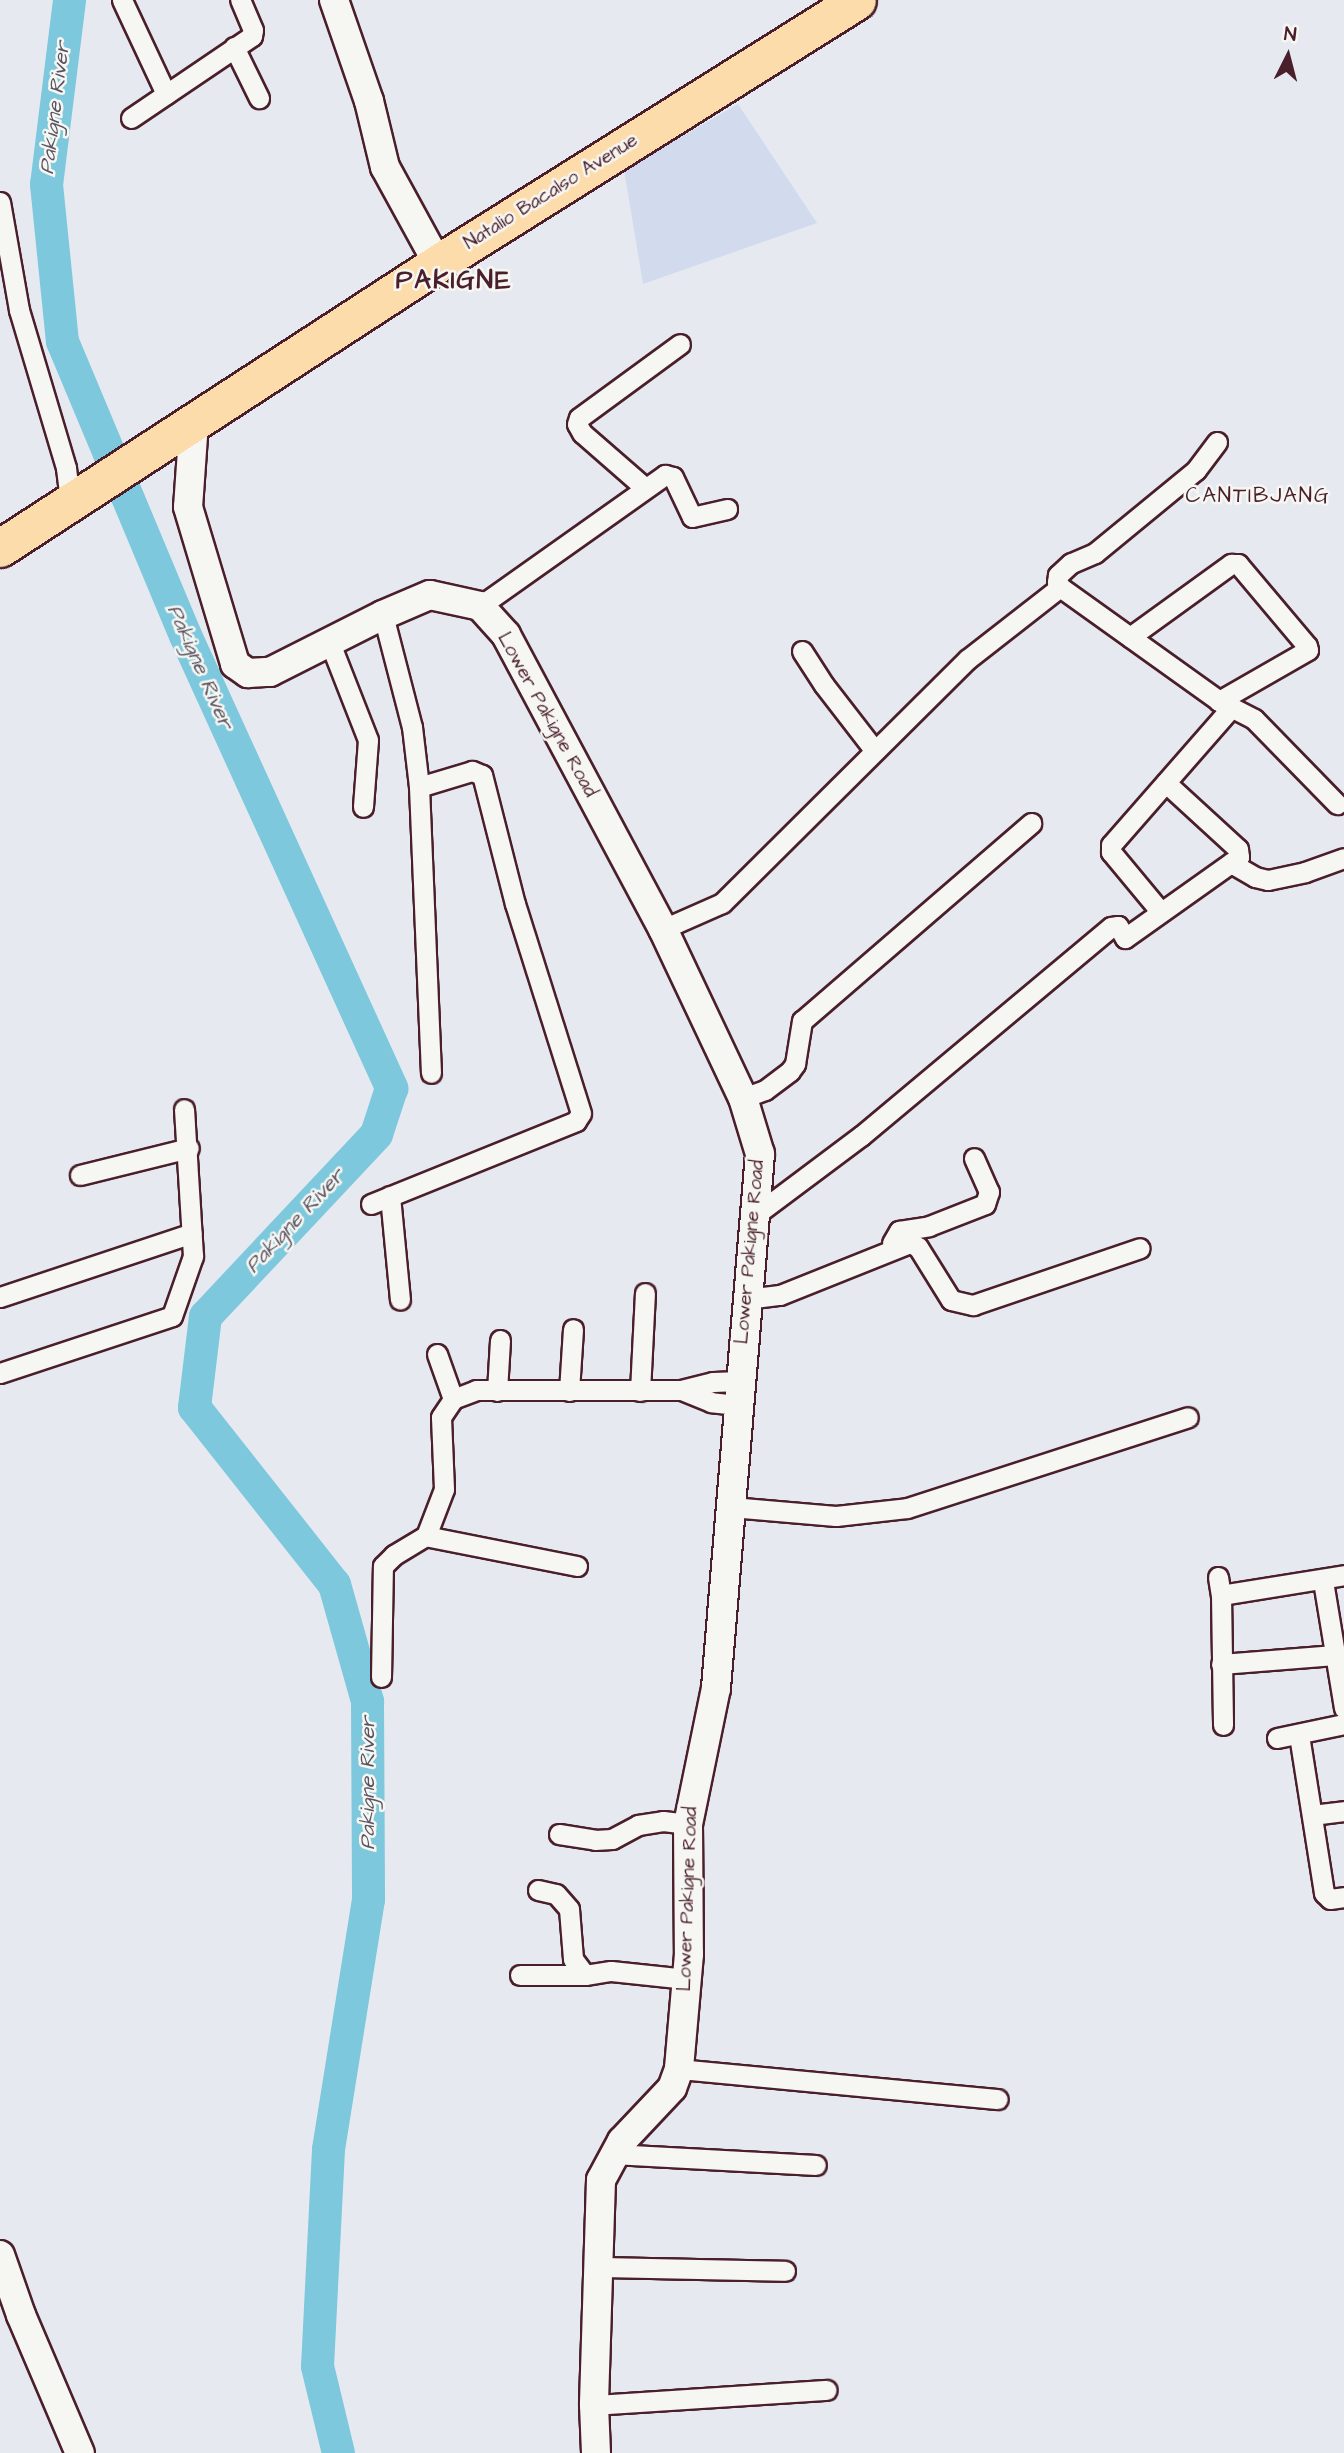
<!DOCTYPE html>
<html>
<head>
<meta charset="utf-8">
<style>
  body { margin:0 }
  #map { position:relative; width:1344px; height:2453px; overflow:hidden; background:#e6eaf0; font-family:"Architects Daughter",sans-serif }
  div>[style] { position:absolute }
  .built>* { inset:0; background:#d2dbed }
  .river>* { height:33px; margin:-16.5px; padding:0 16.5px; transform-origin:16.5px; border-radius:16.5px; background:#7dc8dd }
  .roads { filter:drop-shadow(2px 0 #4a1f2b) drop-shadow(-2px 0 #4a1f2b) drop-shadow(0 2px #4a1f2b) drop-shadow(0 -2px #4a1f2b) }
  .street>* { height:19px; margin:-9.5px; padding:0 9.5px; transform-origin:9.5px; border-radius:9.5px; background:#f6f6f2 }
  .secondary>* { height:28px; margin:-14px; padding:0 14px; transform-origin:14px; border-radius:14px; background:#f6f6f2 }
  .highway>* { height:37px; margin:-18.5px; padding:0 18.5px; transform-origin:18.5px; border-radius:18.5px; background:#fddcac }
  span { translate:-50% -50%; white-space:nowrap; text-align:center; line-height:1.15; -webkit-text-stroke:5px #f6f6f2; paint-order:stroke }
  .street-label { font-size:19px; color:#4a1f2b }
  .water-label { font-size:21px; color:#595260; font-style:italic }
  .neighbourhood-label { font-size:21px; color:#4a1f2b; letter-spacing:2px }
  .district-label { font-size:26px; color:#4a1f2b; font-weight:700; letter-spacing:2px }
  .north { position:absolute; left:1253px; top:21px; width:70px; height:70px; -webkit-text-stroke:5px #f6f6f2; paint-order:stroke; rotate:6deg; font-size:19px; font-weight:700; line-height:28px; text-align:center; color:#4a1f2b }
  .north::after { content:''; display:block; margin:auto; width:24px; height:32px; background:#4a1f2b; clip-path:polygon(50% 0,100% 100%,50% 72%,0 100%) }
</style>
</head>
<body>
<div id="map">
  <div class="built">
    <div style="clip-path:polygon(738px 104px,817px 223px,643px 284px,624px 170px)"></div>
  </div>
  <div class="river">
    <div style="left:69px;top:0;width:185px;rotate:97.1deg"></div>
    <div style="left:46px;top:184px;width:158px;rotate:84.2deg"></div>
    <div style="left:62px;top:341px;width:319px;rotate:67.3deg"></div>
    <div style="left:185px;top:635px;width:498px;rotate:65.5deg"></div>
    <div style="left:391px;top:1088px;width:48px;rotate:108.1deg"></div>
    <div style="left:376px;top:1134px;width:250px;rotate:133.2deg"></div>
    <div style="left:205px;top:1316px;width:92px;rotate:96.9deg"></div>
    <div style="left:194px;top:1407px;width:226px;rotate:51.7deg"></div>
    <div style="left:334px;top:1584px;width:122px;rotate:74.2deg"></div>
    <div style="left:367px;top:1701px;width:198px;rotate:89.7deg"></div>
    <div style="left:368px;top:1899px;width:253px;rotate:99.1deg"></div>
    <div style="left:328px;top:2149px;width:217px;rotate:92.9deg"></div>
    <div style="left:317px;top:2366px;width:89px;rotate:76.4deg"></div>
  </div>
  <div class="roads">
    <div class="street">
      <div style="left:122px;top:0;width:104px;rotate:64.9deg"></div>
      <div style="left:234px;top:47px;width:57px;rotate:63.9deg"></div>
      <div style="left:131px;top:118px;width:146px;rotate:-34.1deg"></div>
      <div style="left:252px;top:36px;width:6px;rotate:-81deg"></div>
      <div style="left:253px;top:30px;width:33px;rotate:-113deg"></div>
      <div style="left:0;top:202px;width:110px;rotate:80deg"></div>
      <div style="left:19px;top:310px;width:165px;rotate:73.4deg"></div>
      <div style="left:66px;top:468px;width:34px;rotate:83deg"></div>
      <div style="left:1217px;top:442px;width:35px;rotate:127deg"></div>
      <div style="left:1196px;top:470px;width:131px;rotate:140.6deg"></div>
      <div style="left:1095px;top:553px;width:26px;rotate:157deg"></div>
      <div style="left:1071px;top:563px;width:18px;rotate:137deg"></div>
      <div style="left:1058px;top:575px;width:7px;rotate:98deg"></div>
      <div style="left:1057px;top:582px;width:6px;rotate:59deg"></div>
      <div style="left:1060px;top:587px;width:196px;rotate:35.6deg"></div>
      <div style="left:1219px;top:701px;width:39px;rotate:27deg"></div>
      <div style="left:1254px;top:719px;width:119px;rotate:45.7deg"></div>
      <div style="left:644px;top:487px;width:82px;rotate:-138.9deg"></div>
      <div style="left:582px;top:433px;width:10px;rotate:-119deg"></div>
      <div style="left:577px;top:424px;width:6px;rotate:-72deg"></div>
      <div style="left:579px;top:418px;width:125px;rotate:-36.2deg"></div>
      <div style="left:480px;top:606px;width:227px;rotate:-35.3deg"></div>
      <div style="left:665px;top:475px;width:8px;rotate:14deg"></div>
      <div style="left:673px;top:477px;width:44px;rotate:64.6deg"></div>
      <div style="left:692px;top:517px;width:36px;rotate:-13deg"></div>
      <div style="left:383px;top:615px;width:116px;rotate:75.5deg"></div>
      <div style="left:412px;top:727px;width:60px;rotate:83.3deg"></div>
      <div style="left:419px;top:787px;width:286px;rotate:87.6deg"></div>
      <div style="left:1130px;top:637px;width:125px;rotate:-35.9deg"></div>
      <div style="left:1231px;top:564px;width:7px"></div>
      <div style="left:1238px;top:564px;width:107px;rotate:49.9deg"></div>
      <div style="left:1307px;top:646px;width:4px;rotate:76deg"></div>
      <div style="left:1308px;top:650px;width:103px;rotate:150.2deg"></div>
      <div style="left:330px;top:643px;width:104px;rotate:68.6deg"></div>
      <div style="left:368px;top:740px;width:67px;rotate:94.3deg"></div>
      <div style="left:802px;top:651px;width:40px;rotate:57.1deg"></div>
      <div style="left:824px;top:685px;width:83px;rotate:52.3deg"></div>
      <div style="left:1231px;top:863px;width:28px;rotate:30deg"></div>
      <div style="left:1255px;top:877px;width:13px;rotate:13deg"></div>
      <div style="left:1268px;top:880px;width:38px;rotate:-12deg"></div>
      <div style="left:1305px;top:872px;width:41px;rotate:-19.7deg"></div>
      <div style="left:1160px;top:911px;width:77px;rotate:-129.7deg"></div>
      <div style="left:1111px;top:852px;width:7px;rotate:-90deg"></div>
      <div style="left:1111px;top:845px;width:182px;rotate:-48.8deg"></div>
      <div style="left:663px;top:929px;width:64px;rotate:-23.8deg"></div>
      <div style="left:722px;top:903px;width:346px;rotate:-44.8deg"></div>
      <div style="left:968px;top:659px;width:117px;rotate:-38deg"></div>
      <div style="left:743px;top:1098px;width:23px;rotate:-20deg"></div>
      <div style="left:765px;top:1090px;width:31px;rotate:-37deg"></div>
      <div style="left:790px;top:1071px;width:9px;rotate:-54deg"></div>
      <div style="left:795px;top:1064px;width:44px;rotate:-80.8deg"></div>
      <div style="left:802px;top:1021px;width:303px;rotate:-40.8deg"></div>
      <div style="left:80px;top:1175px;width:112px;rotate:-13.9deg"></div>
      <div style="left:390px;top:1196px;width:104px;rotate:84.5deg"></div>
      <div style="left:371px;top:1204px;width:221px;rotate:-22deg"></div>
      <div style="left:576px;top:1121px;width:9px;rotate:-58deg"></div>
      <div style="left:581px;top:1113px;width:219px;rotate:-107.5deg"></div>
      <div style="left:515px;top:904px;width:133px;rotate:-104.3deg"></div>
      <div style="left:482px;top:775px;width:11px;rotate:-158deg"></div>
      <div style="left:472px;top:771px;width:55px;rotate:163.2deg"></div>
      <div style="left:754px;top:1216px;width:134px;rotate:-36.8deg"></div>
      <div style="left:861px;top:1136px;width:326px;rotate:-39.9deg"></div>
      <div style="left:1111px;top:927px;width:7px;rotate:-8deg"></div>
      <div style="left:1118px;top:926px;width:14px;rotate:60deg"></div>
      <div style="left:1125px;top:938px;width:140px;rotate:-35.4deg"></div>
      <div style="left:1239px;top:857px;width:8px;rotate:-97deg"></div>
      <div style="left:1238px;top:849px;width:98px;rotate:-137.5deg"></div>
      <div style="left:892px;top:1243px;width:14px;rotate:-60deg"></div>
      <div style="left:899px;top:1231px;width:30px;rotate:-9deg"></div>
      <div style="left:929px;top:1226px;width:60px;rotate:-21.4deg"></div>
      <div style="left:985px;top:1204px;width:13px;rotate:-72deg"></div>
      <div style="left:989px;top:1192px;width:37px;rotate:-114deg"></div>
      <div style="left:0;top:1297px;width:202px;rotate:-18.4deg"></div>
      <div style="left:746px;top:1299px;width:34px;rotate:-7deg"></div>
      <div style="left:780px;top:1295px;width:140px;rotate:-21.8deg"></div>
      <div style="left:910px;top:1243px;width:9px;rotate:27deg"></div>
      <div style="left:918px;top:1247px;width:62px;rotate:58.1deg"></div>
      <div style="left:951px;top:1300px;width:23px;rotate:13deg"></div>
      <div style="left:973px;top:1305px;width:176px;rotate:-18.8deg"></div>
      <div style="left:437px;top:1354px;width:48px;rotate:70.4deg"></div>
      <div style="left:0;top:1373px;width:181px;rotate:-18.3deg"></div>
      <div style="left:172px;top:1316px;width:64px;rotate:-70.7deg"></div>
      <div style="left:193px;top:1256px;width:147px;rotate:-93.5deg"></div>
      <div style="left:497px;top:1391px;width:51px;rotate:-86.6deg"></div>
      <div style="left:569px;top:1391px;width:62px;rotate:-86.3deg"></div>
      <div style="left:640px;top:1391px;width:98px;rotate:-87.1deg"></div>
      <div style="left:738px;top:1405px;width:27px;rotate:-174deg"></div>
      <div style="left:711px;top:1402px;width:32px;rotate:-158deg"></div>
      <div style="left:681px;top:1390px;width:33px;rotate:-14deg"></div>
      <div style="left:713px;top:1382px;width:27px;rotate:-2deg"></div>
      <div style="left:731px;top:1507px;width:105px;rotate:4.9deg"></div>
      <div style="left:836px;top:1516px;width:71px;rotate:-6.4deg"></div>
      <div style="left:907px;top:1508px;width:295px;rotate:-17.9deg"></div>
      <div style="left:577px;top:1566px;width:154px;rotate:-168.8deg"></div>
      <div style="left:426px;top:1536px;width:50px;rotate:-69deg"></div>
      <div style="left:444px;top:1489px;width:72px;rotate:-92.4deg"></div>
      <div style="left:441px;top:1417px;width:22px;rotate:-56deg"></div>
      <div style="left:453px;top:1399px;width:25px;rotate:-21deg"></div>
      <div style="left:476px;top:1390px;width:205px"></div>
      <div style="left:1218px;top:1577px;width:18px;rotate:81deg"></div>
      <div style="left:1221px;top:1595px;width:130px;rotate:89.1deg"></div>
      <div style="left:1323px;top:1581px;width:129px;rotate:80.6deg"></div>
      <div style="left:1221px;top:1595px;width:125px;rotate:-9.2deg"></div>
      <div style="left:1221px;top:1664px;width:114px;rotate:-4.5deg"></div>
      <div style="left:381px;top:1677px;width:111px;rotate:-89deg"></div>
      <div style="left:383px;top:1566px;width:16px;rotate:-45deg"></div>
      <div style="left:394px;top:1555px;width:37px;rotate:-31deg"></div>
      <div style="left:1299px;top:1735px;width:160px;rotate:81deg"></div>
      <div style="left:1324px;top:1893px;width:8px;rotate:45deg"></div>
      <div style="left:1330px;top:1899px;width:14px;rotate:-8deg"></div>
      <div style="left:1277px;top:1738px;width:68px;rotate:-11.8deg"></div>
      <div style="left:1312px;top:1815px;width:32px;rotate:-7deg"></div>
      <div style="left:559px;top:1834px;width:36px;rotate:9deg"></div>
      <div style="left:595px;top:1840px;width:17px;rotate:-3deg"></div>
      <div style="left:612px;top:1839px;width:30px;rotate:-28deg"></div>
      <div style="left:638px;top:1825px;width:25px;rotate:-9deg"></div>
      <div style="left:663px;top:1821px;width:25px;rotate:7deg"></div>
      <div style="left:538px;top:1890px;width:18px;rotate:13deg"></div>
      <div style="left:556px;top:1894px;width:20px;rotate:49deg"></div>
      <div style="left:569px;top:1909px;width:50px;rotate:85.4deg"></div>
      <div style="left:573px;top:1959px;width:20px;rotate:53deg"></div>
      <div style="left:520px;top:1975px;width:65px"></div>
      <div style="left:585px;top:1975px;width:26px;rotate:-9deg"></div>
      <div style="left:611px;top:1971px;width:76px;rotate:6deg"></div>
      <div style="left:679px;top:2069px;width:320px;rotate:5.4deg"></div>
      <div style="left:613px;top:2154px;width:203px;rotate:3.1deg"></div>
      <div style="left:599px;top:2267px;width:186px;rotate:1.2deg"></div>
      <div style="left:594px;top:2405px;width:233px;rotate:-3.7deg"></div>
    </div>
    <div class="secondary">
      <div style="left:334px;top:0;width:107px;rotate:70.9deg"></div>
      <div style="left:369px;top:101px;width:68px;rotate:76.4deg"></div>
      <div style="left:385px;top:167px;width:111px;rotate:61.3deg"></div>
      <div style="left:194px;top:422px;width:85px;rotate:94deg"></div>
      <div style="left:188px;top:507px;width:164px;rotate:73.3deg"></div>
      <div style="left:235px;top:664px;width:16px;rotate:35deg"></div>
      <div style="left:248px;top:673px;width:22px;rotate:-3deg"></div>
      <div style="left:270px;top:672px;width:127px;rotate:-26.8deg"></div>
      <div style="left:383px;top:615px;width:51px;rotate:-23.1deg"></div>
      <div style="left:430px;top:595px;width:51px;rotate:12.4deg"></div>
      <div style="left:480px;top:606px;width:39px;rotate:48deg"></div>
      <div style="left:506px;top:635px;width:333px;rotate:61.9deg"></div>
      <div style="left:663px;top:929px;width:187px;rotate:64.7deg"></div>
      <div style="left:743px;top:1098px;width:59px;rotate:73.1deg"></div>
      <div style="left:760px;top:1154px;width:536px;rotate:94.71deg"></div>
      <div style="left:716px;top:1688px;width:139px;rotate:101.6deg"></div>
      <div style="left:688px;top:1824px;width:130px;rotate:89.6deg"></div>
      <div style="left:689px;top:1954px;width:115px;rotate:95deg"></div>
      <div style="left:679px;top:2069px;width:20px;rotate:110deg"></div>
      <div style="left:672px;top:2088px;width:73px;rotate:133.3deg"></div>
      <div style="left:622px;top:2141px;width:44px;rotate:118.3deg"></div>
      <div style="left:601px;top:2180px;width:225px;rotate:91.8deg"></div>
      <div style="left:594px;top:2405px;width:48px;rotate:87.6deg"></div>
      <div style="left:0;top:2255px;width:64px;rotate:70.7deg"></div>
      <div style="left:21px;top:2315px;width:150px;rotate:66.9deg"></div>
    </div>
    <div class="highway">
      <div style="left:0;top:548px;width:525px;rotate:-33.02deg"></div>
      <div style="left:440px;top:262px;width:492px;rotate:-32.1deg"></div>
    </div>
  </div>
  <div class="street-label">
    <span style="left:551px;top:192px;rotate:-32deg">Natalio Bacalso Avenue</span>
    <span style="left:547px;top:715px;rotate:61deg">Lower Pakigne Road</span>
    <span style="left:750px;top:1252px;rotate:-85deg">Lower Pakigne Road</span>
    <span style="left:688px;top:1899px;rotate:-88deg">Lower Pakigne Road</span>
  </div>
  <div class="water-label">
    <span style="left:55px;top:108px;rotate:-83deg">Pakigne River</span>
    <span style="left:200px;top:667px;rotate:66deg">Pakigne River</span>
    <span style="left:295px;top:1221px;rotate:-47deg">Pakigne River</span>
    <span style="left:368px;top:1783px;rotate:-90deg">Pakigne River</span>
  </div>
  <div class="neighbourhood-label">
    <span style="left:1258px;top:496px">CANTIBJANG</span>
  </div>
  <div class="district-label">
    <span style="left:454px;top:281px">PAKIGNE</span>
  </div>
  <div class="north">N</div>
</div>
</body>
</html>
